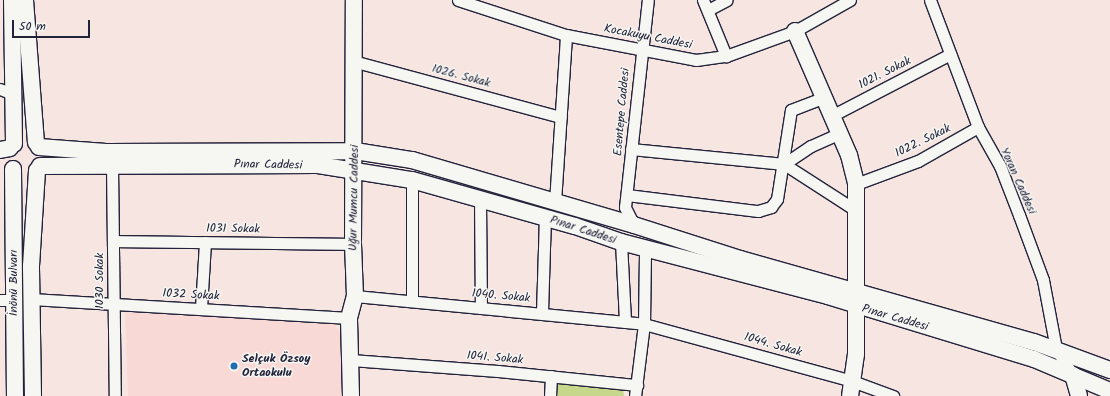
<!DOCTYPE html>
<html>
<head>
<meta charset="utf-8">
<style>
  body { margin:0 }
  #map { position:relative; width:1110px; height:396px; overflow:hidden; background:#f7e5e1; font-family:Kalam,sans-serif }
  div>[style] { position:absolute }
  .built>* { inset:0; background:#f8d9d5 }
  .green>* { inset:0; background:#c7d78b }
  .roads { filter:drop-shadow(1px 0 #22223b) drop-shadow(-1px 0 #22223b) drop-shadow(0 1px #22223b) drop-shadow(0 -1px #22223b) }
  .street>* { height:11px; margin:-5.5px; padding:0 5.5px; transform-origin:5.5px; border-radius:5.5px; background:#f6f6f2 }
  .secondary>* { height:16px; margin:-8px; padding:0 8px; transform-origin:8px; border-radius:8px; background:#f6f6f2 }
  .dots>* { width:11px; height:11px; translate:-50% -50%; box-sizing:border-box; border:2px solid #f6f6f2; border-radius:50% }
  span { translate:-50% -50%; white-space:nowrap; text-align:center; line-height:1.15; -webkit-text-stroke:3px #f6f6f2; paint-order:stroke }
  .street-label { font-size:12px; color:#22223b }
  .poi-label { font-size:12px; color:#22223b; font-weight:700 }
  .left { translate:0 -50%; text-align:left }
  .scale { position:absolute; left:12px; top:20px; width:78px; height:18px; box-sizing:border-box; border:2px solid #22223b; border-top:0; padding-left:5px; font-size:12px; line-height:14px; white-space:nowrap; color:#22223b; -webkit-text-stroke:3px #f6f6f2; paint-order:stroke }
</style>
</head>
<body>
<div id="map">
  <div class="built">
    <div style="clip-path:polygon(125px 312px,335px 324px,342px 337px,341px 396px,128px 396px)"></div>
  </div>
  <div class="green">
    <div style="clip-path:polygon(554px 382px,623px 389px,624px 396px,553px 396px)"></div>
  </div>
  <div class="roads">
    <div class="street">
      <div style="left:458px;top:0;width:114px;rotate:18deg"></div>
      <div style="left:566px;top:35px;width:132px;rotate:10.9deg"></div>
      <div style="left:696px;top:60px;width:30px;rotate:-8deg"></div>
      <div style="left:726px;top:56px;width:73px;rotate:-19.9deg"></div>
      <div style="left:795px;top:31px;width:63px;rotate:-29.4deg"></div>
      <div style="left:703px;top:0;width:61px;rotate:67.7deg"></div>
      <div style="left:930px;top:0;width:136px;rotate:69.3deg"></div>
      <div style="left:978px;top:127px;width:45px;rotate:60.6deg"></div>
      <div style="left:1000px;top:166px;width:53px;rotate:68.8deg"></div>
      <div style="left:1019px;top:215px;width:69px;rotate:69.7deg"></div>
      <div style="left:1043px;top:280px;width:70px;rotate:79.3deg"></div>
      <div style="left:1056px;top:349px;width:31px;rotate:57deg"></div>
      <div style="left:708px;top:10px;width:21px;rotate:-28deg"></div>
      <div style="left:353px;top:61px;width:215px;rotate:15.1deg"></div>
      <div style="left:0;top:89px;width:16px;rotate:22deg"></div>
      <div style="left:833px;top:115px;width:132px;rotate:-27.5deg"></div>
      <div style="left:631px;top:149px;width:154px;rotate:5.6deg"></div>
      <div style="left:784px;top:164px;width:32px;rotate:-34deg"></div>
      <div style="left:811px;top:146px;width:32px;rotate:-24deg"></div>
      <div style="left:784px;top:164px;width:87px;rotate:32.8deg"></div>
      <div style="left:112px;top:166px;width:230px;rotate:89.3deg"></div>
      <div style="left:412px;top:180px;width:121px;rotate:90deg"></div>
      <div style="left:856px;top:184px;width:66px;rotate:-20.4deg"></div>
      <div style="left:918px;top:161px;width:69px;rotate:-29.5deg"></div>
      <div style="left:627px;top:195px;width:132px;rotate:7deg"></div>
      <div style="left:758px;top:211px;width:14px;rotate:-17deg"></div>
      <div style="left:771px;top:207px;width:10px;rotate:-53deg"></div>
      <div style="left:777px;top:199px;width:90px;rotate:-81.1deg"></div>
      <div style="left:791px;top:110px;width:36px;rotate:-21deg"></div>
      <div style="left:480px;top:199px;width:109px;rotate:89.5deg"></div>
      <div style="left:555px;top:202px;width:167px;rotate:-86.2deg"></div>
      <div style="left:634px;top:225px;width:20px;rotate:-117deg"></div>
      <div style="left:625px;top:207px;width:208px;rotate:-83.7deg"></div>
      <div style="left:113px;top:241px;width:240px;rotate:0.7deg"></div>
      <div style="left:621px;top:242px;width:80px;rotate:87.1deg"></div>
      <div style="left:355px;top:296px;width:290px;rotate:5.5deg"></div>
      <div style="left:644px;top:324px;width:216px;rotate:15.3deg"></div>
      <div style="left:852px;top:381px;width:44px;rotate:20.1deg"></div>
      <div style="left:31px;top:299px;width:319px;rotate:3.4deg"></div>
      <div style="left:0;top:300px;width:14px"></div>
      <div style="left:201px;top:308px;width:66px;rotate:-86.5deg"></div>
      <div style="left:542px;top:312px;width:95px;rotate:-88.2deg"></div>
      <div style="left:351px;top:360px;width:147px;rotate:4.3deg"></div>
      <div style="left:498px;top:371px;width:140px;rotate:5.8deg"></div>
      <div style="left:550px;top:396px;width:20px;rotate:-87deg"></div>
      <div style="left:635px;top:396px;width:73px;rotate:-82.9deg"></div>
      <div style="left:644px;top:324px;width:76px;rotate:-89.2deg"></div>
    </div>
    <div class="secondary">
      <div style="left:12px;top:0;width:144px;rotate:89.2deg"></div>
      <div style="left:25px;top:0;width:143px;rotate:85.6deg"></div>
      <div style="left:795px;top:31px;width:135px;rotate:66.5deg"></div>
      <div style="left:849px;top:155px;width:30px;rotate:76deg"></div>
      <div style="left:856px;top:184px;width:170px;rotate:90deg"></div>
      <div style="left:856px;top:354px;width:42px;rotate:98.1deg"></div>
      <div style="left:39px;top:147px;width:67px;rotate:4.3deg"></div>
      <div style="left:106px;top:152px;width:249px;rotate:-0.2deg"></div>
      <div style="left:355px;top:151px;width:58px;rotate:9deg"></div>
      <div style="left:412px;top:160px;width:231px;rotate:16.3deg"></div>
      <div style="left:634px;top:225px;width:111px;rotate:17.8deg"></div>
      <div style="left:740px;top:259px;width:305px;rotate:15.8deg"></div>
      <div style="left:1034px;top:342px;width:81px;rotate:20.2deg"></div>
      <div style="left:0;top:150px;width:10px;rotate:-11deg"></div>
      <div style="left:40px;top:166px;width:278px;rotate:-0.2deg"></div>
      <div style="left:318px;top:165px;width:95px;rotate:9.1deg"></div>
      <div style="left:412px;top:180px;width:169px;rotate:15.8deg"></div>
      <div style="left:575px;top:226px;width:49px;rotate:19.2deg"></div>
      <div style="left:621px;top:242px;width:214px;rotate:14.6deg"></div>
      <div style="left:828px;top:296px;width:215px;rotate:17deg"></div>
      <div style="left:1034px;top:359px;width:82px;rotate:22.8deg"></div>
      <div style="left:13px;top:169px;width:227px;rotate:89.5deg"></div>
      <div style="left:1073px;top:375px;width:22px;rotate:74deg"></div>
      <div style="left:33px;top:396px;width:130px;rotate:-90.9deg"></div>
      <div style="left:31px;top:266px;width:96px;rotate:-86.4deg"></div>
      <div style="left:351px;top:396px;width:78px;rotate:-91.5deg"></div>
      <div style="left:349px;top:318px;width:23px;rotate:-75deg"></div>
      <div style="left:355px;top:296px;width:52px;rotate:-92.2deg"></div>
      <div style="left:353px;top:244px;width:244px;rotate:-89.8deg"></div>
    </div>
  </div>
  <div class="dots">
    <div style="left:234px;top:366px;background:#1f6fb2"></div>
  </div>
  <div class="street-label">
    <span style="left:648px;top:37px;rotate:11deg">Kocakuyu Caddesi</span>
    <span style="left:885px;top:73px;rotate:-27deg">1021. Sokak</span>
    <span style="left:461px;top:76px;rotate:15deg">1026. Sokak</span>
    <span style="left:622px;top:112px;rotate:-85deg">Esentepe Caddesi</span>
    <span style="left:923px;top:141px;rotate:-26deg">1022. Sokak</span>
    <span style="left:268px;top:165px;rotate:1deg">Pınar Caddesi</span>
    <span style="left:1018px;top:181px;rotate:66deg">Yoran Caddesi</span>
    <span style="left:354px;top:198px;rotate:-89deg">Uğur Mumcu Caddesi</span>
    <span style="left:233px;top:229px;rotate:1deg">1031 Sokak</span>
    <span style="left:583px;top:230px;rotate:18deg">Pınar Caddesi</span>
    <span style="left:100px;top:281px;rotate:-90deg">1030 Sokak</span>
    <span style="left:14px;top:283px;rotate:-90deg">İnönü Bulvarı</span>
    <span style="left:191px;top:295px;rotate:3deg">1032 Sokak</span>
    <span style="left:501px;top:296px;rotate:5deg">1040. Sokak</span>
    <span style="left:895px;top:318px;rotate:16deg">Pınar Caddesi</span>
    <span style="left:773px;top:345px;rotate:16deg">1044. Sokak</span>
    <span style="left:495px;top:358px;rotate:5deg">1041. Sokak</span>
  </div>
  <div class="poi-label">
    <span class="left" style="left:242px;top:366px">Selçuk Özsoy<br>Ortaokulu</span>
  </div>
  <div class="scale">50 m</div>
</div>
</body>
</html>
